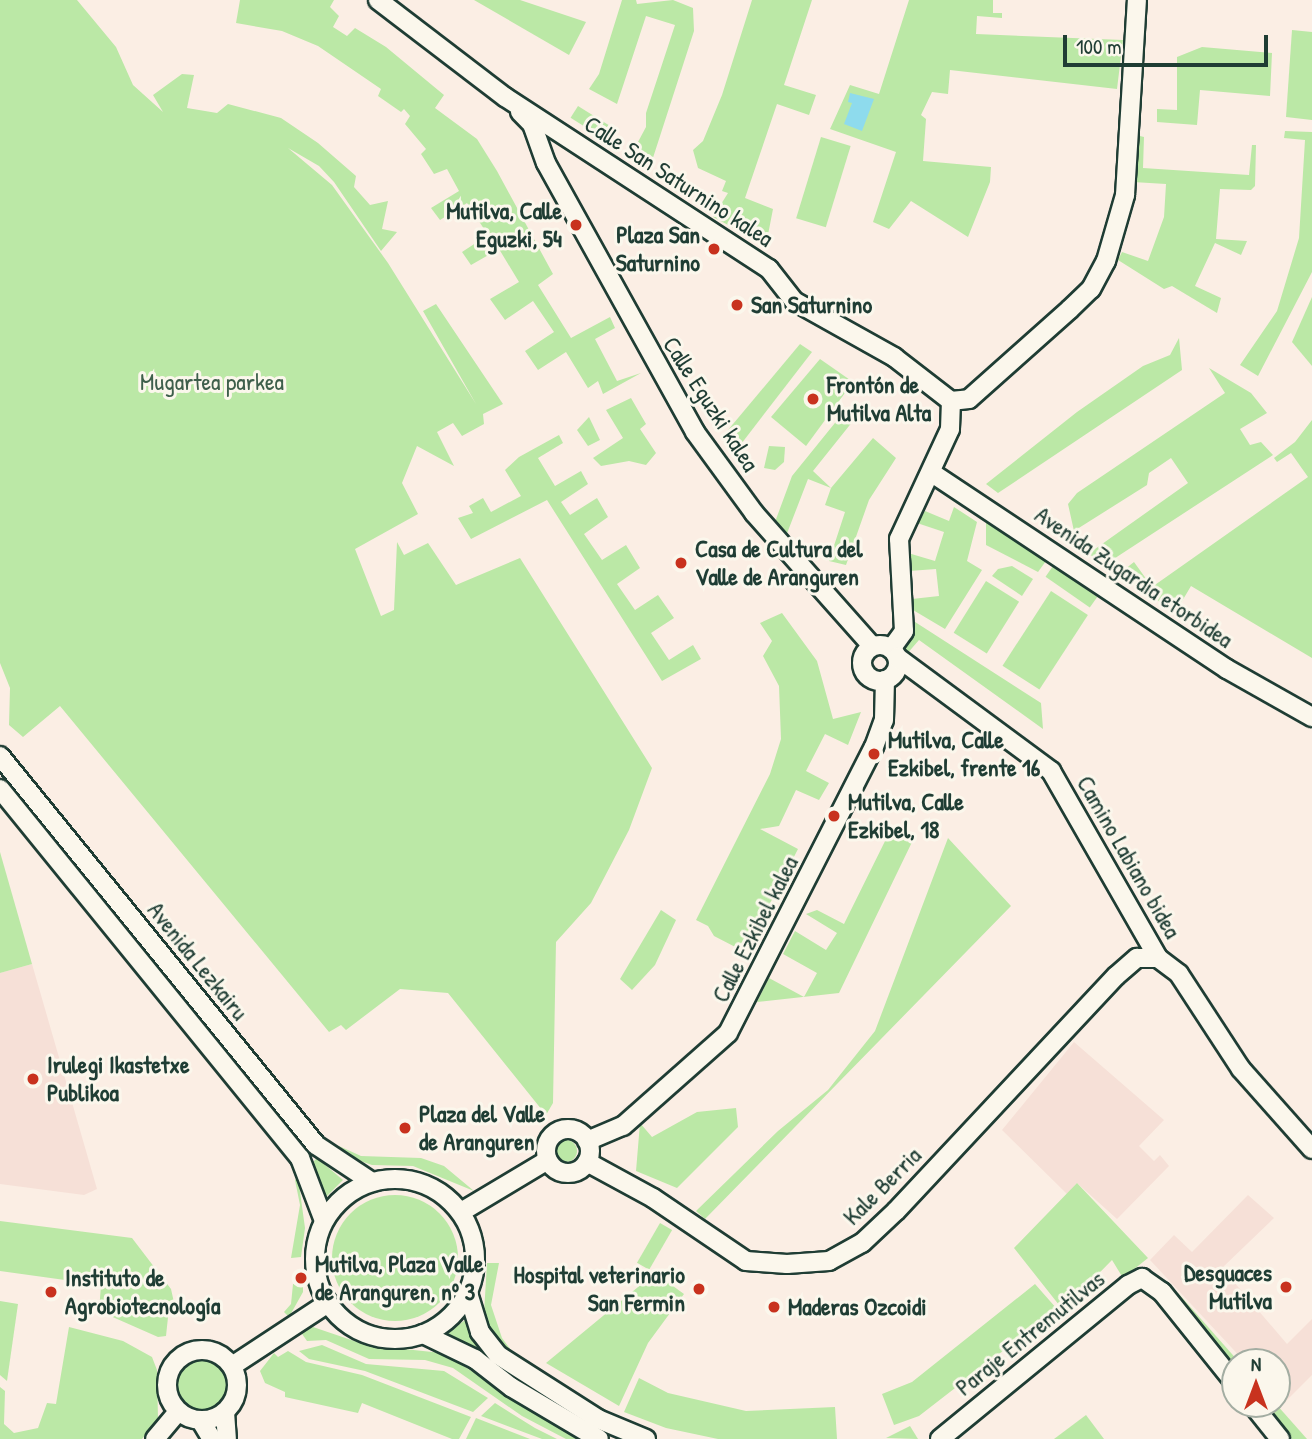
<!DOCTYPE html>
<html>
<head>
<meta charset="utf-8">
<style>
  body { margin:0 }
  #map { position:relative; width:1312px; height:1439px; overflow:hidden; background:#fbeee4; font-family:"Patrick Hand",sans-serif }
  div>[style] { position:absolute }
  .built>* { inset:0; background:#f6e0d7 }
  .green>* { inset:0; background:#bbe8a6; transform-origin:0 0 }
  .round { border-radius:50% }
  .water>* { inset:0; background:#8edbed }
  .roads { filter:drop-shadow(2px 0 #1f3d34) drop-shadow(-2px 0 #1f3d34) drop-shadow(0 2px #1f3d34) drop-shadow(0 -2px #1f3d34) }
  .secondary>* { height:18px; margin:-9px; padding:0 9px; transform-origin:9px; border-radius:9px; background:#fbf7ec }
  .secondary>.ring { margin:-9px; padding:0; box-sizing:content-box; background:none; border:18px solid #fbf7ec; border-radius:50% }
  .dots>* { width:19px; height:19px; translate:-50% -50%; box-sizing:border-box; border:4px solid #fbf7ec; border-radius:50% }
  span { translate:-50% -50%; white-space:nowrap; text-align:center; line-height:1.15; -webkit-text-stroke:6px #fbf7ec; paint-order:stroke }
  .street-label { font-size:24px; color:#1f3d34 }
  .poi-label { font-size:24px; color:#1f3d34; font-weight:700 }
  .right { translate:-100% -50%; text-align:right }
  .left { translate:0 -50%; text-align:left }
  .park-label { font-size:24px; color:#3e5f4b }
  .north { position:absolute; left:1221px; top:1348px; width:70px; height:70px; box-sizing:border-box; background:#fbf7ec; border:2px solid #a3ada2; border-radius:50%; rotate:0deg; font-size:19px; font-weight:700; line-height:28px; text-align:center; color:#1f3d34 }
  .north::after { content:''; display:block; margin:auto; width:24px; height:32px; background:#c8321e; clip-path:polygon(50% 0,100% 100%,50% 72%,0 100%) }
  .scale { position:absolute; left:1063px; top:35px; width:205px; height:32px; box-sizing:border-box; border:4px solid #1f3d34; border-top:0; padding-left:9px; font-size:21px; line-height:24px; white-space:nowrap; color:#1f3d34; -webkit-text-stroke:5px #fbf7ec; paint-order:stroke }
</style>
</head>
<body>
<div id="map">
  <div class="built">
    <div style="clip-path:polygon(32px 964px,97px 1189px,84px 1195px,0 1184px,0 973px)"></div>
    <div style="clip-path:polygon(1074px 1042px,1164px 1120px,1139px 1146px,1154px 1161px,1160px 1155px,1169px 1166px,1117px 1219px,1077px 1183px,1067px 1194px,1002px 1130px)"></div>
    <div style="clip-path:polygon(1248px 1195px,1274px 1218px,1222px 1268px,1287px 1344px,1312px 1319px,1312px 1375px,1284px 1403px,1277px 1396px,1277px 1362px,1245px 1362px,1150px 1260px,1174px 1235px,1192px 1252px)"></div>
  </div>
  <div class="green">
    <div style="clip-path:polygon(0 0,77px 0,116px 47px,133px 85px,163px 112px,153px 95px,182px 74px,194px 75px,187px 108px,217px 113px,228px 104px,281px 118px,318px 143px,356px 176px,354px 187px,370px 205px,388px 201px,382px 229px,397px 232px,381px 251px,334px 182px,319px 166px,288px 148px,332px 185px,388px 263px,476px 404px,423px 311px,436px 304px,503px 404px,483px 414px,484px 424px,462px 436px,453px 423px,437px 432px,454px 466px,417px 446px,402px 483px,418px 514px,355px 549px,381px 616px,394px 610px,397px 542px,404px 555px,428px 543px,456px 585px,520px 558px,652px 768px,629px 830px,591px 903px,556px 942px,553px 1103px,546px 1115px,448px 993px,400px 989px,346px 1030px,341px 1025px,329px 1032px,60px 706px,23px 737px,9px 725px,10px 688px,0 663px)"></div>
    <div style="clip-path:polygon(240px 0,334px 0,330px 7px,339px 16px,333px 27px,347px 36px,355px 28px,386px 47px,444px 95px,435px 108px,477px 139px,497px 171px,553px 274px,538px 285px,571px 338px,610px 317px,615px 328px,595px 339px,617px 381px,641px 373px,603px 394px,598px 381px,588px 388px,566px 352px,538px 370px,525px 351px,554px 332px,533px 301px,505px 320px,490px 299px,519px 282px,499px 249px,471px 265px,462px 252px,488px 235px,467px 203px,440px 220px,431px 208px,459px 191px,447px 169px,434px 174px,421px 154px,426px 149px,405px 124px,410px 116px,404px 109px,401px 112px,378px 96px,381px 89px,318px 46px,282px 31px,236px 23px)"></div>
    <div style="clip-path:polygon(474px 0,520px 0,586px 22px,569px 55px)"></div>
    <div style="clip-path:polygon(622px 0,636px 0,637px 4px,673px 0,693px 8px,694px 31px,650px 167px,631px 155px,646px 127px,646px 113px,675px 25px,646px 16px,617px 104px,589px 89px,599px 74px)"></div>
    <div style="clip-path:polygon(752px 0,812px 0,784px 85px,816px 95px,809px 115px,777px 104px,745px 198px,773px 209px,766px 245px,713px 217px,728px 193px,722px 191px,726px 181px,698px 168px,693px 150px,703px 141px,722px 95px)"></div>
    <div style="clip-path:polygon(909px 0,993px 0,993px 13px,1002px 13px,1002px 18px,977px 16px,976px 34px,1123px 40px,1117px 89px,950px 70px,948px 94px,932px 92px,921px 115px,926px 119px,923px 161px,991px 167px,990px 182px,968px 237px,911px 201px,889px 229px,873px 222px,896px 152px,830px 129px,850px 85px,879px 94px)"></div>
    <div style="clip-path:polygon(1292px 30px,1312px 32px,1312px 120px,1286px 117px)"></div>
    <div style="clip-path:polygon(1202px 47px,1272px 53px,1270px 96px,1200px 90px,1197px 125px,1157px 122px,1157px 109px,1177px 110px,1177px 57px)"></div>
    <div style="left:578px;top:106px;width:36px;height:14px;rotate:32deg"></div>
    <div style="clip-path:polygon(1285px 131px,1312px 132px,1312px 272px,1258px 376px,1240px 365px,1277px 311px,1299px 238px,1305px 140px,1284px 138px)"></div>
    <div style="clip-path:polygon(1136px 135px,1144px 137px,1143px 168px,1249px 175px,1252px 145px,1256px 145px,1255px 186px,1251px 190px,1220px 189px,1216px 239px,1247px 241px,1241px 255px,1215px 243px,1195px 286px,1221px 298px,1217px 313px,1172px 286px,1164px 289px,1118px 260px,1122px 252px,1148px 261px,1164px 217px,1166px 184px,1133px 182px)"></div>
    <div style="left:821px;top:137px;width:31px;height:85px;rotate:17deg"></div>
    <div style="clip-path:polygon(1312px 297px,1312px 366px,1292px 342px)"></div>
    <div style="clip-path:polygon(1179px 338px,1182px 370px,998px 493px,986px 484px,1077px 412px,1143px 366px,1170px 355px)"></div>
    <div style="clip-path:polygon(800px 344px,812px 352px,738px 448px,723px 436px)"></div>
    <div style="clip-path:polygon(820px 359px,853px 382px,806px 446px,771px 417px)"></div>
    <div style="clip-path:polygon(1209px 368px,1251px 393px,1267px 413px,1240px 429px,1250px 445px,1261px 442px,1273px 455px,1106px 564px,1088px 554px,1188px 483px,1171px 458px,1149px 473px,1147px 485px,1074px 531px,1068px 504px,1077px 493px,1225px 393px)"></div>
    <div style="clip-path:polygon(631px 398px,646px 424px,640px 429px,656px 453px,646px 465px,629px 461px,601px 466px,593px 458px,623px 438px,606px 410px)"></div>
    <div style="clip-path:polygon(843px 413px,853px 421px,813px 471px,831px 488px,873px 438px,896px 458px,869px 500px,846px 565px,829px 561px,845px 512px,825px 505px,831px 488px,808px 479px,786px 536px,775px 522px,792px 476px)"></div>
    <div style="clip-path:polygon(589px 417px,600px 440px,588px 446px,577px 430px)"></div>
    <div style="clip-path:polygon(1312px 420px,1312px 658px,1191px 586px,1175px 613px,1120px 573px,1134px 562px,1152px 587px,1308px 477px,1291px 453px,1277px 462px,1274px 458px,1295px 442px)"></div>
    <div style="clip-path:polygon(559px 435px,563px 443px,538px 458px,555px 486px,581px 471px,588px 484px,561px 502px,570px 515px,597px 498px,608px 517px,584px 534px,602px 560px,626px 545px,640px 568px,617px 584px,635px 610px,658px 595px,674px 618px,651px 633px,669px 660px,693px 645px,701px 659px,662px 681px,547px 500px,471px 539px,458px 518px,473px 513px,469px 506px,483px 498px,491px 512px,521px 496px,505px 470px,519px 457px)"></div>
    <div style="clip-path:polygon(769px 446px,785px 447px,784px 462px,775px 470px,764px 468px)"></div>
    <div style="clip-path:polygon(954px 507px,977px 522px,967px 561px,982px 570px,945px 629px,913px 610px,912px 599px,939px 596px,936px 569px,909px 571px,908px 553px,935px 561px,944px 532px,917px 523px,925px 511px,949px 521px)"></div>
    <div style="clip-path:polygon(986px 522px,1046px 561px,1038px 572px,986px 545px)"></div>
    <div style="clip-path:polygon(1012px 566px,1033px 579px,1022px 596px,992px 576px,998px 569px)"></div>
    <div style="left:1053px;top:566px;width:54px;height:13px;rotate:35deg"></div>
    <div style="left:986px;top:581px;width:39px;height:61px;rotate:32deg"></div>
    <div style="left:1051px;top:591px;width:44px;height:89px;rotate:33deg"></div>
    <div style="clip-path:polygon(782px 613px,817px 661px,833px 719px,861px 712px,848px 745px,825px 734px,806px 771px,829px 783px,819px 800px,796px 790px,779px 826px,760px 829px,798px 849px,745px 952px,714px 936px,708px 926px,696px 920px,770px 774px,781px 739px,779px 686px,763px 656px,772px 641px,760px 623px)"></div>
    <div style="clip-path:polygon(912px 620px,1041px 703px,1043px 729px,919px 640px,906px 655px,900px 648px)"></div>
    <div style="clip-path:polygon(891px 829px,913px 840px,839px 993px,757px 1002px,769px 978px,804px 997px,817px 973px,783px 954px,795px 931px,826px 950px,837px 933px,806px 914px,817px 910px,844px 924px)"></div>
    <div style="clip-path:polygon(948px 838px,1011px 906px,705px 1219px,696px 1211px,778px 1131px,828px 1090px,875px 1031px)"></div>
    <div style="clip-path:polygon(0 852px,32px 964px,0 973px)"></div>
    <div style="clip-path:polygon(661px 910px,676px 920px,655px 965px,632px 990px,620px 979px)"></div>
    <div style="clip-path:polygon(736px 1108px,738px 1127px,677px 1188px,636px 1171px,640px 1123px,652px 1137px,697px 1112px)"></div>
    <div class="round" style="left:555px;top:1140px;width:22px;height:22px"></div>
    <div style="clip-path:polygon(339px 1146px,361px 1156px,421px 1158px,444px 1166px,474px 1191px,413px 1166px,372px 1165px,349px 1157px,337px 1150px)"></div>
    <div style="clip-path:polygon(317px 1158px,343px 1180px,325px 1198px,313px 1162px)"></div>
    <div style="clip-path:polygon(298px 1177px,305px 1228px,301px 1257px,291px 1258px,300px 1205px,295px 1180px)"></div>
    <div style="clip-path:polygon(1077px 1183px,1148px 1258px,1123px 1278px,1112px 1260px,1063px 1310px,1014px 1248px)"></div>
    <div class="round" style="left:332px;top:1195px;width:126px;height:126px"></div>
    <div style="clip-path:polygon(0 1221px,132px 1238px,171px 1289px,175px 1307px,169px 1308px,166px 1336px,158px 1337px,99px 1311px,101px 1285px,0 1271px)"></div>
    <div style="left:660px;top:1223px;width:14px;height:46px;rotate:30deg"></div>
    <div style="clip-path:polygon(487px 1263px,499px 1263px,491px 1305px,502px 1338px,514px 1354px,512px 1358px,494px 1336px,484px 1313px)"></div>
    <div style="clip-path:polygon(655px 1273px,684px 1294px,648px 1343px,619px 1406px,546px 1363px)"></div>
    <div style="clip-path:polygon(293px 1284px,303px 1284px,303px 1292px,289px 1317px,284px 1312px,291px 1304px)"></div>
    <div style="clip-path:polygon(1035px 1284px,1057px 1309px,919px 1416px,894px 1425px,882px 1394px,912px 1382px)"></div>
    <div style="clip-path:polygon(1178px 1293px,1239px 1362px,1235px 1370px,1174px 1296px)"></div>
    <div style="clip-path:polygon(0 1301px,18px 1304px,7px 1381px,0 1375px)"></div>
    <div style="clip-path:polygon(465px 1320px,477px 1346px,499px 1368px,446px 1335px)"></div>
    <div style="clip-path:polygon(69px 1327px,123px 1341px,152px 1357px,157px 1370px,158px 1419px,142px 1439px,0 1439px,0 1387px,5px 1391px,4px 1424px,14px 1433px,38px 1428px,47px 1403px,56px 1404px)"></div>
    <div style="clip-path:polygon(313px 1327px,366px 1345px,442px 1353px,585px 1439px,566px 1439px,522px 1416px,453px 1368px,425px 1360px,369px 1359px,326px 1340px,307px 1341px,300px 1331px)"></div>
    <div style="clip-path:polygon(322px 1345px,366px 1364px,444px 1371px,488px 1398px,473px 1412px,365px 1371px,309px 1359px,299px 1351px)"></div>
    <div style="clip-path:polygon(288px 1351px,306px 1362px,362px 1375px,471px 1417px,459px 1439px,452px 1439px,362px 1403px,358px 1413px,285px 1397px,285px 1392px,265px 1383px,260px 1371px,274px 1353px,278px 1357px)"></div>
    <div class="round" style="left:174px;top:1356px;width:56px;height:56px"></div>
    <div style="clip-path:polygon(639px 1378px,668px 1393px,746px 1411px,835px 1407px,837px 1439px,718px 1439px,666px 1428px,624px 1412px)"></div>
    <div style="clip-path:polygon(495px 1403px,535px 1428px,557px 1439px,542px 1439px,481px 1416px)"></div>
    <div style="clip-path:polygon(1263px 1404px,1276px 1404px,1307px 1439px,1292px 1439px)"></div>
    <div style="clip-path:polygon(1086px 1415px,1104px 1439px,1054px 1439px)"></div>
    <div style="clip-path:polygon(476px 1418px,530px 1439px,466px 1439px)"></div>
    <div style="clip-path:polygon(910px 1426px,918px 1439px,886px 1438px)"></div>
  </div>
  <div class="water">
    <div style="clip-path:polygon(850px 93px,874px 99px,862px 131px,844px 124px,852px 103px,848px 102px)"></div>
  </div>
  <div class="roads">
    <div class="secondary">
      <div style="left:378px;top:0;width:160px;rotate:37.4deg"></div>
      <div style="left:505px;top:97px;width:315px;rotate:33.1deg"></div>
      <div style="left:769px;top:269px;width:41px;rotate:52deg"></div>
      <div style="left:794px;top:301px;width:115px;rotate:29.2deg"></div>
      <div style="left:894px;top:357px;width:72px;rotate:37.7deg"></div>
      <div style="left:520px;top:112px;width:17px;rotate:45deg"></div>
      <div style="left:532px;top:124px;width:41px;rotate:70.3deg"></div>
      <div style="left:546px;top:163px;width:308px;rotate:61deg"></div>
      <div style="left:695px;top:432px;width:100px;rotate:53.9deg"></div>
      <div style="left:754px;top:513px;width:178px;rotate:48.4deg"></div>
      <div style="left:951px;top:401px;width:18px;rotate:-6deg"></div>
      <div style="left:969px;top:399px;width:135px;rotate:-41.7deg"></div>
      <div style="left:1070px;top:309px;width:29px;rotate:-44deg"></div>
      <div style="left:1091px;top:289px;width:32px;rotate:-62deg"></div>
      <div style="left:1106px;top:261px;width:69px;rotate:-73.9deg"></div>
      <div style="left:1125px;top:195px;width:195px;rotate:-86.5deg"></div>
      <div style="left:932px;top:473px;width:354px;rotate:33.6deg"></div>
      <div style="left:1227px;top:669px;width:98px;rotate:29.5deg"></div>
      <div class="ring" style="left:862px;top:645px;width:18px;height:18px"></div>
      <div style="left:891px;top:649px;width:22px;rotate:-54deg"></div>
      <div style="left:904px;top:631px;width:92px;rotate:-93.1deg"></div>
      <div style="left:899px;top:539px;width:121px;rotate:-65.1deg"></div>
      <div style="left:950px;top:429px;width:28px;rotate:-88deg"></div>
      <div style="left:897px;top:657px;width:192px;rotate:36.5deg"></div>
      <div style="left:1051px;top:771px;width:215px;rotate:60.2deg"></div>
      <div style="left:1158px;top:958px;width:26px;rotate:37deg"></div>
      <div style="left:1179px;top:974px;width:113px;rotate:56.9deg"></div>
      <div style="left:1241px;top:1069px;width:107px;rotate:48.4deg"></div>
      <div style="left:0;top:756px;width:501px;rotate:50.91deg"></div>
      <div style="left:316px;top:1145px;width:67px;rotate:33.5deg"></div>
      <div style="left:0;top:789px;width:476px;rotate:50.9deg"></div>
      <div style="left:300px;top:1158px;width:67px;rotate:69.1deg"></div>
      <div class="ring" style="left:546px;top:1129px;width:26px;height:26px"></div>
      <div style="left:587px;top:1141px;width:39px;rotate:-23deg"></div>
      <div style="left:623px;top:1126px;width:140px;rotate:-41.5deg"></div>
      <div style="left:728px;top:1033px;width:321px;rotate:-63deg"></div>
      <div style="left:874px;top:747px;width:29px;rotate:-70deg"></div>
      <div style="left:884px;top:720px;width:40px;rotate:-88.6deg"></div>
      <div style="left:587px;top:1162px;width:75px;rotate:28.6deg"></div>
      <div style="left:653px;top:1198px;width:112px;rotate:34.1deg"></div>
      <div style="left:746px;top:1261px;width:41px;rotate:4.2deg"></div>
      <div style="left:787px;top:1264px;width:42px;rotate:-4.1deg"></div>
      <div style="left:829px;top:1261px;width:38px;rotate:-29deg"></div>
      <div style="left:862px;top:1243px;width:47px;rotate:-43.3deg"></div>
      <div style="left:896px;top:1211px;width:322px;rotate:-46.9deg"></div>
      <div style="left:1116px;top:976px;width:28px;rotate:-41deg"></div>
      <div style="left:1137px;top:958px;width:21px"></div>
      <div class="ring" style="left:315px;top:1179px;width:142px;height:142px"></div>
      <div style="left:461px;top:1212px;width:101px;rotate:-30.9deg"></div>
      <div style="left:468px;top:1293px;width:41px;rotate:72.9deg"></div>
      <div style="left:480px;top:1332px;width:29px;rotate:52deg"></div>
      <div style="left:498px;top:1355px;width:119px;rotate:32.6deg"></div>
      <div style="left:598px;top:1419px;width:52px;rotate:22.6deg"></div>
      <div style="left:423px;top:1334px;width:58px;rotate:25.7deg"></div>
      <div style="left:475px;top:1359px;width:46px;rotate:37.9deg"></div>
      <div style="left:511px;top:1387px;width:102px;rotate:30.6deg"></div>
      <div class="ring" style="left:167px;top:1350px;width:52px;height:52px"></div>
      <div style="left:232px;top:1366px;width:115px;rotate:-33.3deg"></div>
      <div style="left:1252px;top:1404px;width:45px;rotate:51.3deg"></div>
      <div style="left:225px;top:1412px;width:27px;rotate:86deg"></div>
      <div style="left:201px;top:1421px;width:21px;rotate:59deg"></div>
      <div style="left:155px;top:1439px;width:35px;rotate:-50deg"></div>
      <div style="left:940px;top:1439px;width:243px;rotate:-39.3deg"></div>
      <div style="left:1128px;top:1285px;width:16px;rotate:-27deg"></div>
      <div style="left:1142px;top:1278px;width:24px;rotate:35deg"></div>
      <div style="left:1162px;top:1292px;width:117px;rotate:51.3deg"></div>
    </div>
  </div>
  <div class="dots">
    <div style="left:576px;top:225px;background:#c8321e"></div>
    <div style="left:714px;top:249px;background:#c8321e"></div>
    <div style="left:737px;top:305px;background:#c8321e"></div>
    <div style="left:813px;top:399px;background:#c8321e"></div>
    <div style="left:681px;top:563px;background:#c8321e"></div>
    <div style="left:874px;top:754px;background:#c8321e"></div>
    <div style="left:834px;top:816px;background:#c8321e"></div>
    <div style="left:33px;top:1079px;background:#c8321e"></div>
    <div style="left:405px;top:1128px;background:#c8321e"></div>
    <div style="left:301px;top:1278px;background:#c8321e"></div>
    <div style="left:1286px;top:1287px;background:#c8321e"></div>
    <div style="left:699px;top:1289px;background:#c8321e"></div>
    <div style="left:51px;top:1292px;background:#c8321e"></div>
    <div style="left:774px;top:1307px;background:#c8321e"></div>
  </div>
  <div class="street-label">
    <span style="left:679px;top:181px;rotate:33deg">Calle San Saturnino kalea</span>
    <span style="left:711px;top:404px;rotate:57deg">Calle Eguzki kalea</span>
    <span style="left:1134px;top:577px;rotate:34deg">Avenida Zugardia etorbidea</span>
    <span style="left:1129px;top:857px;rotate:60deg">Camino Labiano bidea</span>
    <span style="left:755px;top:929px;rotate:-63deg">Calle Ezkibel kalea</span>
    <span style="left:198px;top:961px;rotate:51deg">Avenida Lezkairu</span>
    <span style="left:882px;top:1186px;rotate:-45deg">Kale Berria</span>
    <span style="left:1030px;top:1333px;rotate:-39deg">Paraje Entremutilvas</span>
  </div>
  <div class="poi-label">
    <span class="right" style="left:562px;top:225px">Mutilva, Calle<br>Eguzki, 54</span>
    <span class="right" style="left:700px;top:249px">Plaza San<br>Saturnino</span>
    <span class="left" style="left:751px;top:305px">San Saturnino</span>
    <span class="left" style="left:827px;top:399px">Frontón de<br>Mutilva Alta</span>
    <span class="left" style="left:695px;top:563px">Casa de Cultura del<br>Valle de Aranguren</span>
    <span class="left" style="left:888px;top:754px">Mutilva, Calle<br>Ezkibel, frente 16</span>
    <span class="left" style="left:848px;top:816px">Mutilva, Calle<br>Ezkibel, 18</span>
    <span class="left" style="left:47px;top:1079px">Irulegi Ikastetxe<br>Publikoa</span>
    <span class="left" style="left:419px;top:1128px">Plaza del Valle<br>de Aranguren</span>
    <span class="left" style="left:315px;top:1278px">Mutilva, Plaza Valle<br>de Aranguren, nº 3</span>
    <span class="right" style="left:1272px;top:1287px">Desguaces<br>Mutilva</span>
    <span class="right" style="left:685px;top:1289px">Hospital veterinario<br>San Fermin</span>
    <span class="left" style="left:65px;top:1292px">Instituto de<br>Agrobiotecnología</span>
    <span class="left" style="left:788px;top:1307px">Maderas Ozcoidi</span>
  </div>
  <div class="park-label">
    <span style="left:212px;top:382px">Mugartea parkea</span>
  </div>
  <div class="north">N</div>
  <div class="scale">100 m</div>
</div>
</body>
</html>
